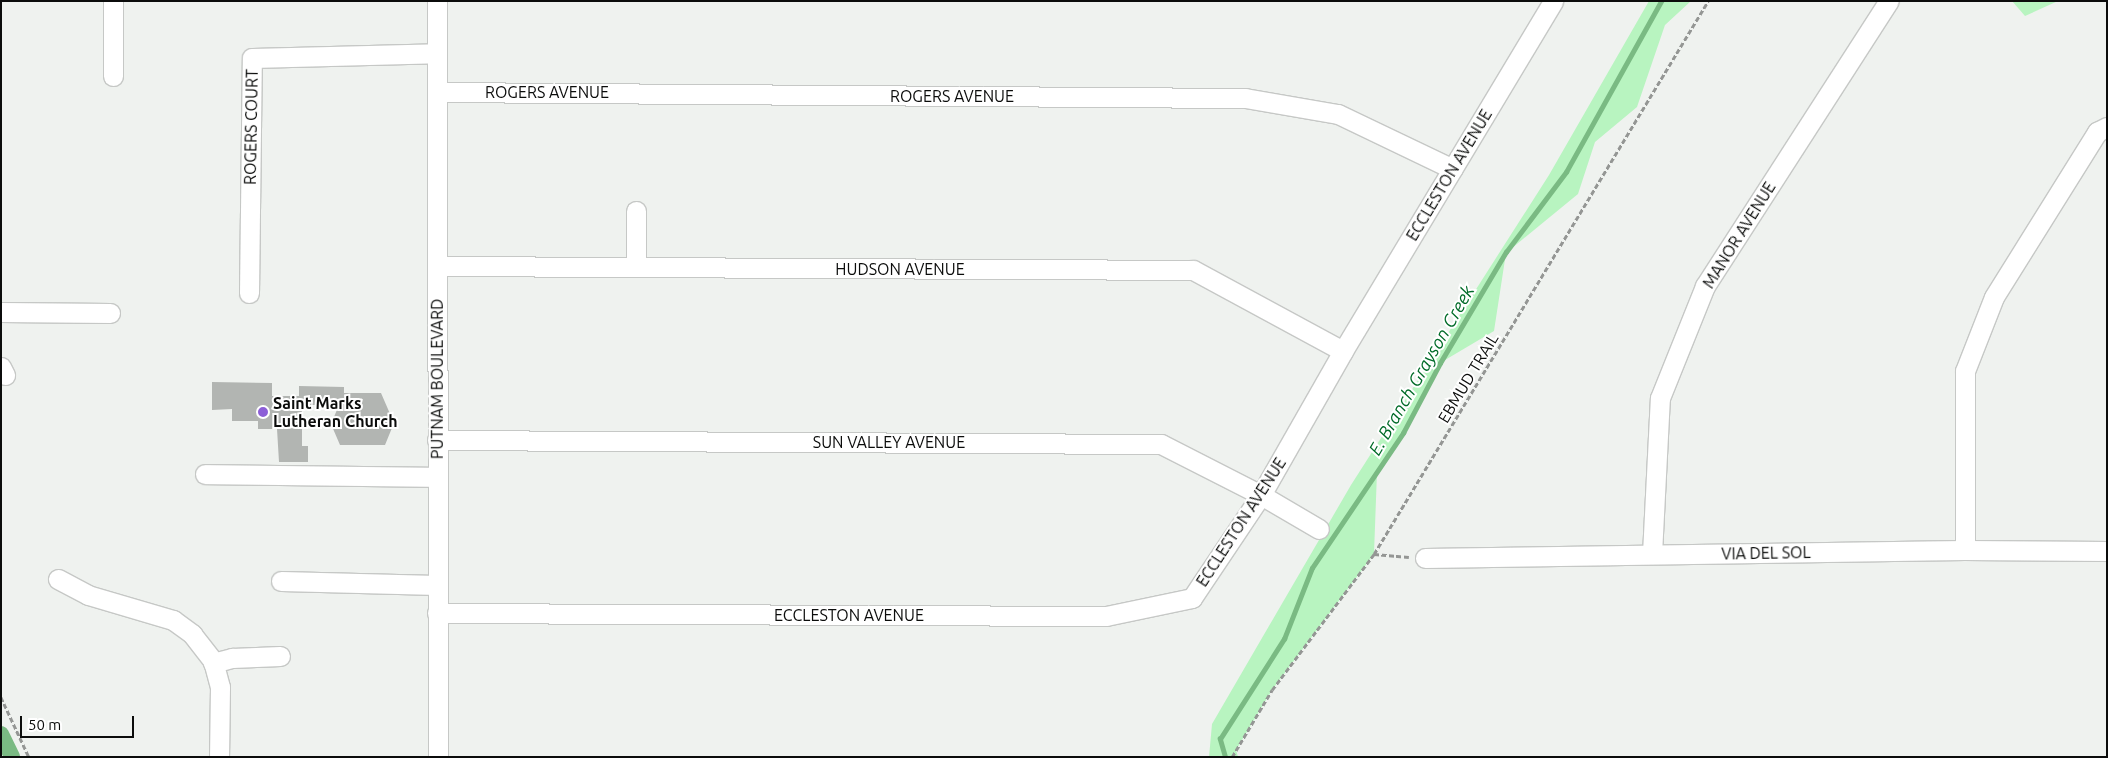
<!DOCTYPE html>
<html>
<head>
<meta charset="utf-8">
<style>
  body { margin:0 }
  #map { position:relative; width:2108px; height:758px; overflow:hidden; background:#eff2ef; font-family:Ubuntu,sans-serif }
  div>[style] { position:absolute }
  .green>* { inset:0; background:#b8f4c0 }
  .stream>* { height:4.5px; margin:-2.25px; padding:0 2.25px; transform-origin:2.25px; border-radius:2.25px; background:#7aba83 }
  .canal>* { height:16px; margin:-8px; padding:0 8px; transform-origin:8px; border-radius:8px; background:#7aba83 }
  .building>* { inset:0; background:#b2b5b2 }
  .path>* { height:2.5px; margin-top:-1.25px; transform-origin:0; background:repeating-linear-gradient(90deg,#949694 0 5px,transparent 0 7.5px) }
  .roads { filter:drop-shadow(1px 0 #c6c8c6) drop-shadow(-1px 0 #c6c8c6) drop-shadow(0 1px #c6c8c6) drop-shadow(0 -1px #c6c8c6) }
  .minor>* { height:19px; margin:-9.5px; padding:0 9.5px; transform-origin:9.5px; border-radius:9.5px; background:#fff }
  .dots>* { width:14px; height:14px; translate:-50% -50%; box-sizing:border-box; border:2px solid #fff; border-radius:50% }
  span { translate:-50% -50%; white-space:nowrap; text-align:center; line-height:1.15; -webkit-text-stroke:4px #fff; paint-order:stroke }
  .street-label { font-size:16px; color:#0b0c0b }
  .poi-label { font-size:16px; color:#0b0c0b; font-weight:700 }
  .left { translate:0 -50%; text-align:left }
  .water-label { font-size:18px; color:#006b28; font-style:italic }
  .frame { position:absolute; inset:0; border:2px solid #0b0c0b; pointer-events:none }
  .scale { position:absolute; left:20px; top:716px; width:114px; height:22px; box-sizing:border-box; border:2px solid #0b0c0b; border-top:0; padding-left:6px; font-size:15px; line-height:18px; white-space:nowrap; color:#0b0c0b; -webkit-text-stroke:4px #fff; paint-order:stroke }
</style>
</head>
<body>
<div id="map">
  <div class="green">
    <div style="clip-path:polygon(1649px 1px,1691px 1px,1665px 25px,1637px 107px,1595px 142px,1578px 194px,1506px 253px,1494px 331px,1440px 363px,1403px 433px,1377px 472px,1374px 554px,1272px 690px,1236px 750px,1238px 757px,1209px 757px,1212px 724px,1351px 485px,1549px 175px)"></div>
    <div style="clip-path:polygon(2012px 1px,2058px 1px,2025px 16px)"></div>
  </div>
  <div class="stream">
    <div style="left:1225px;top:757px;width:19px;rotate:-106deg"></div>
    <div style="left:1220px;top:739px;width:119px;rotate:-57.4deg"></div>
    <div style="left:1284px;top:639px;width:76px;rotate:-68.5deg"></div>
    <div style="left:1312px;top:568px;width:163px;rotate:-56deg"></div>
    <div style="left:1403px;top:433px;width:79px;rotate:-62.1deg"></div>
    <div style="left:1440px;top:363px;width:129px;rotate:-59.3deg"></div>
    <div style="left:1506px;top:252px;width:100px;rotate:-53.1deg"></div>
    <div style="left:1566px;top:172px;width:196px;rotate:-60.9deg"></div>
  </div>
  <div class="canal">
    <div style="left:1px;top:734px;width:25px;rotate:64deg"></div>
  </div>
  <div class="building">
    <div style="clip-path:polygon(212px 382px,272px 383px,272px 396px,299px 396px,299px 386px,344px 387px,344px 393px,381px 393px,394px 423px,385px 445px,340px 445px,331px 424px,339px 405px,302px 405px,302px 446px,308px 446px,308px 462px,279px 462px,277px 429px,258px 429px,258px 421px,232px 421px,232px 409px,212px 410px)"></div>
  </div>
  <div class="path">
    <div style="left:1374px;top:554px;width:35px;rotate:5deg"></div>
    <div style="left:1px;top:697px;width:66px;rotate:65deg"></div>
    <div style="left:1232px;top:757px;width:78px;rotate:-59.2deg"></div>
    <div style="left:1272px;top:690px;width:170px;rotate:-53.1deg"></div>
    <div style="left:1374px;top:554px;width:646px;rotate:-58.87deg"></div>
  </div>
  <div class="roads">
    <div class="minor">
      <div style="left:113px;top:1px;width:75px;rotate:90deg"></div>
      <div style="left:437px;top:1px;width:756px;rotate:89.92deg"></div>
      <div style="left:437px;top:92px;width:808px;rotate:0.43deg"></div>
      <div style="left:1245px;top:98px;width:94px;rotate:9.8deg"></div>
      <div style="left:1338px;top:114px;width:127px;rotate:25.6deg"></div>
      <div style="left:636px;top:211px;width:56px;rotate:90deg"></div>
      <div style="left:437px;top:266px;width:756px;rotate:0.3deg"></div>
      <div style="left:1193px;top:270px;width:170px;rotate:28.4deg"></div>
      <div style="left:249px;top:293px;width:235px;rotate:-89.3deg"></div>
      <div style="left:252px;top:58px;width:185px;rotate:-1.5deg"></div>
      <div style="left:1px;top:312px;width:109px;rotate:0.5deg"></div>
      <div style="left:1px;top:367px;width:9px;rotate:63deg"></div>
      <div style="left:437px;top:440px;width:724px;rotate:0.32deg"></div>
      <div style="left:1161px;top:444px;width:112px;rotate:27deg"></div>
      <div style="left:1261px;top:495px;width:67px;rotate:30.4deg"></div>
      <div style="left:205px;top:474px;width:232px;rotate:0.7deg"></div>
      <div style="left:1965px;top:550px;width:179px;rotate:-90deg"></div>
      <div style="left:1965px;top:371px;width:79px;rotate:-68.6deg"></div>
      <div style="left:1994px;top:297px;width:195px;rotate:-58deg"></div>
      <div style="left:2097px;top:132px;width:11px;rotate:-27deg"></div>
      <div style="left:1652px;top:554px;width:156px;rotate:-87.1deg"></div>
      <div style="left:1660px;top:398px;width:121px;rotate:-68.1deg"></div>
      <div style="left:1705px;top:286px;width:339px;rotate:-57.2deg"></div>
      <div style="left:1425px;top:558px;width:540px;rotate:-0.85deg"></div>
      <div style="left:1965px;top:550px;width:142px;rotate:0.4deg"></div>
      <div style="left:58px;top:579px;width:34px;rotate:28deg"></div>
      <div style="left:88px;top:595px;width:89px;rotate:16.4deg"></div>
      <div style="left:173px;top:620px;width:24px;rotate:36deg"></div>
      <div style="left:192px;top:634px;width:34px;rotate:52deg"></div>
      <div style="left:213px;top:661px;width:27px;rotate:75deg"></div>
      <div style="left:220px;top:687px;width:70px;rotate:90.8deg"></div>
      <div style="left:281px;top:581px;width:156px;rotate:1.5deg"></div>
      <div style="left:437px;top:613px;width:669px;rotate:0.26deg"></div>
      <div style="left:1106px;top:616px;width:88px;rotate:-11.8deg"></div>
      <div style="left:1192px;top:598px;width:124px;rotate:-56.2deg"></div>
      <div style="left:1261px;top:495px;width:166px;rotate:-60.3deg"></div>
      <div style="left:1343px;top:351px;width:408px;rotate:-59deg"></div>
      <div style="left:213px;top:663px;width:20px;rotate:-15deg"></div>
      <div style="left:232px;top:658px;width:48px;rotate:-2.4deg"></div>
    </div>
  </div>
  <div class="dots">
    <div style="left:263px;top:412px;background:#8c5ed7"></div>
  </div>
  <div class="street-label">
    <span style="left:547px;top:92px">ROGERS AVENUE</span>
    <span style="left:952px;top:96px">ROGERS AVENUE</span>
    <span style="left:251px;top:127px;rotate:-89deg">ROGERS COURT</span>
    <span style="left:1449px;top:175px;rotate:-59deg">ECCLESTON AVENUE</span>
    <span style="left:1739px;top:235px;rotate:-58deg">MANOR AVENUE</span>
    <span style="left:900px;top:269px">HUDSON AVENUE</span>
    <span style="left:1468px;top:378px;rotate:-59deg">EBMUD TRAIL</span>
    <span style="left:437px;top:379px;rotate:-90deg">PUTNAM BOULEVARD</span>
    <span style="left:889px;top:442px">SUN VALLEY AVENUE</span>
    <span style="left:1241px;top:522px;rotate:-57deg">ECCLESTON AVENUE</span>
    <span style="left:1766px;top:553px;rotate:-1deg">VIA DEL SOL</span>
    <span style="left:849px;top:615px">ECCLESTON AVENUE</span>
  </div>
  <div class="poi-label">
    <span class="left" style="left:273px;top:412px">Saint Marks<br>Lutheran Church</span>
  </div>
  <div class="water-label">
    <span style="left:1421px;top:370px;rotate:-60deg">E. Branch Grayson Creek</span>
  </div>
  <div class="frame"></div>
  <div class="scale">50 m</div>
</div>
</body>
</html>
